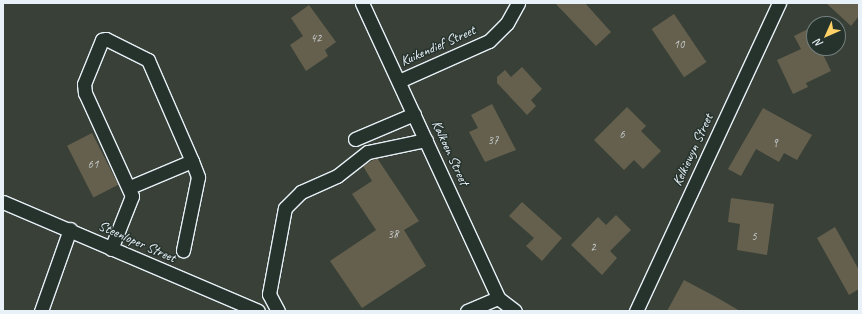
<!DOCTYPE html>
<html>
<head>
<meta charset="utf-8">
<style>
  body { margin:0 }
  #map { position:relative; width:862px; height:314px; overflow:hidden; background:#394037; font-family:Caveat,sans-serif }
  div>[style] { position:absolute }
  .building>* { inset:0; background:#65604e; transform-origin:0 0 }
  .roads { filter:drop-shadow(1px 0 #e8f1f8) drop-shadow(-1px 0 #e8f1f8) drop-shadow(0 1px #e8f1f8) drop-shadow(0 -1px #e8f1f8) }
  .street>* { height:13px; margin:-6.5px; padding:0 6.5px; transform-origin:6.5px; border-radius:6.5px; background:#26332d }
  span { translate:-50% -50%; white-space:nowrap; text-align:center; line-height:1.15; -webkit-text-stroke:3px #26332d; paint-order:stroke }
  .number-label { font-size:12px; color:#c7cdce }
  .number-label span { -webkit-text-stroke-width:0 }
  .street-label { font-size:14px; color:#e8f1f8 }
  .frame { position:absolute; inset:0; border:4px solid #e8f1f8; pointer-events:none }
  .north { position:absolute; left:806px; top:16px; width:40px; height:40px; box-sizing:border-box; background:#26332d; border:1px solid #747f7e; border-radius:50%; rotate:225deg; font-size:11px; font-weight:700; line-height:16px; text-align:center; color:#e8f1f8 }
  .north::after { content:''; display:block; margin:auto; width:14px; height:18px; background:#ffd166; clip-path:polygon(50% 0,100% 100%,50% 72%,0 100%) }
</style>
</head>
<body>
<div id="map">
  <div class="building">
    <div style="clip-path:polygon(555px 3px,585px 3px,611px 32px,596px 46px)"></div>
    <div style="clip-path:polygon(826px 3px,859px 3px,859px 16px,851px 26px)"></div>
    <div style="clip-path:polygon(309px 5px,336px 42px,325px 50px,328px 56px,306px 71px,290px 45px,303px 36px,291px 18px)"></div>
    <div style="left:674px;top:14px;width:58px;height:27px;rotate:56deg"></div>
    <div style="clip-path:polygon(814px 26px,814px 48px,820px 48px,831px 71px,806px 83px,808px 87px,793px 94px,777px 60px,801px 49px,794px 36px)"></div>
    <div style="clip-path:polygon(522px 67px,542px 89px,531px 100px,536px 106px,527px 115px,497px 83px,497px 77px,505px 70px,511px 77px)"></div>
    <div style="clip-path:polygon(492px 104px,516px 150px,485px 162px,469px 132px,478px 128px,471px 115px)"></div>
    <div style="clip-path:polygon(627px 107px,646px 126px,641px 131px,661px 151px,643px 169px,634px 160px,624px 170px,594px 140px)"></div>
    <div style="clip-path:polygon(763px 108px,812px 135px,797px 160px,784px 153px,779px 162px,756px 149px,741px 176px,728px 169px)"></div>
    <div style="left:92px;top:133px;width:58px;height:28px;rotate:63deg"></div>
    <div style="clip-path:polygon(377px 158px,419px 221px,404px 230px,426px 266px,362px 308px,330px 261px,376px 230px,352px 194px,372px 181px,363px 166px)"></div>
    <div style="clip-path:polygon(731px 198px,774px 204px,767px 255px,737px 250px,740px 224px,728px 222px)"></div>
    <div style="clip-path:polygon(522px 202px,562px 238px,542px 261px,526px 246px,534px 238px,509px 216px)"></div>
    <div style="clip-path:polygon(616px 215px,631px 230px,610px 251px,617px 258px,602px 275px,571px 245px,598px 217px,606px 225px)"></div>
    <div style="clip-path:polygon(835px 227px,859px 270px,859px 289px,849px 295px,817px 238px)"></div>
    <div style="clip-path:polygon(684px 280px,716px 297px,740px 311px,667px 311px)"></div>
  </div>
  <div class="roads">
    <div class="street">
      <div style="left:362px;top:3px;width:325px;rotate:65.2deg"></div>
      <div style="left:498px;top:298px;width:21px;rotate:37deg"></div>
      <div style="left:399px;top:81px;width:98px;rotate:-24deg"></div>
      <div style="left:489px;top:41px;width:25px;rotate:-45deg"></div>
      <div style="left:507px;top:23px;width:23px;rotate:-61deg"></div>
      <div style="left:355px;top:139px;width:64px;rotate:-23deg"></div>
      <div style="left:130px;top:187px;width:67px;rotate:-22.8deg"></div>
      <div style="left:3px;top:202px;width:277px;rotate:23.1deg"></div>
      <div style="left:111px;top:249px;width:57px;rotate:-68.4deg"></div>
      <div style="left:132px;top:196px;width:113px;rotate:-114.5deg"></div>
      <div style="left:85px;top:93px;width:9px;rotate:-96deg"></div>
      <div style="left:84px;top:84px;width:48px;rotate:-67.8deg"></div>
      <div style="left:102px;top:40px;width:4px;rotate:-14deg"></div>
      <div style="left:106px;top:39px;width:47px;rotate:26.6deg"></div>
      <div style="left:148px;top:60px;width:110px;rotate:66.5deg"></div>
      <div style="left:192px;top:161px;width:17px;rotate:69deg"></div>
      <div style="left:198px;top:177px;width:75px;rotate:101.6deg"></div>
      <div style="left:41px;top:311px;width:87px;rotate:-70.5deg"></div>
      <div style="left:278px;top:311px;width:19px;rotate:-118deg"></div>
      <div style="left:269px;top:294px;width:87px;rotate:-79.5deg"></div>
      <div style="left:285px;top:208px;width:23px;rotate:-45deg"></div>
      <div style="left:301px;top:192px;width:39px;rotate:-24deg"></div>
      <div style="left:337px;top:176px;width:39px;rotate:-38deg"></div>
      <div style="left:368px;top:152px;width:59px;rotate:-11.7deg"></div>
      <div style="left:467px;top:311px;width:34px;rotate:-23deg"></div>
      <div style="left:636px;top:311px;width:340px;rotate:-65.1deg"></div>
    </div>
  </div>
  <div class="number-label">
    <span style="left:316px;top:39px">42</span>
    <span style="left:679px;top:45px">10</span>
    <span style="left:622px;top:135px">6</span>
    <span style="left:493px;top:141px">37</span>
    <span style="left:775px;top:144px">9</span>
    <span style="left:93px;top:165px">61</span>
    <span style="left:393px;top:235px">38</span>
    <span style="left:754px;top:237px">5</span>
    <span style="left:593px;top:248px">2</span>
  </div>
  <div class="street-label">
    <span style="left:438px;top:46px;rotate:-24deg">Kuikendief Street</span>
    <span style="left:693px;top:150px;rotate:-65deg">Kelkiewyn Street</span>
    <span style="left:450px;top:153px;rotate:65deg">Kalkoen Street</span>
    <span style="left:137px;top:242px;rotate:24deg">Steenloper Street</span>
  </div>
  <div class="frame"></div>
  <div class="north">N</div>
</div>
</body>
</html>
